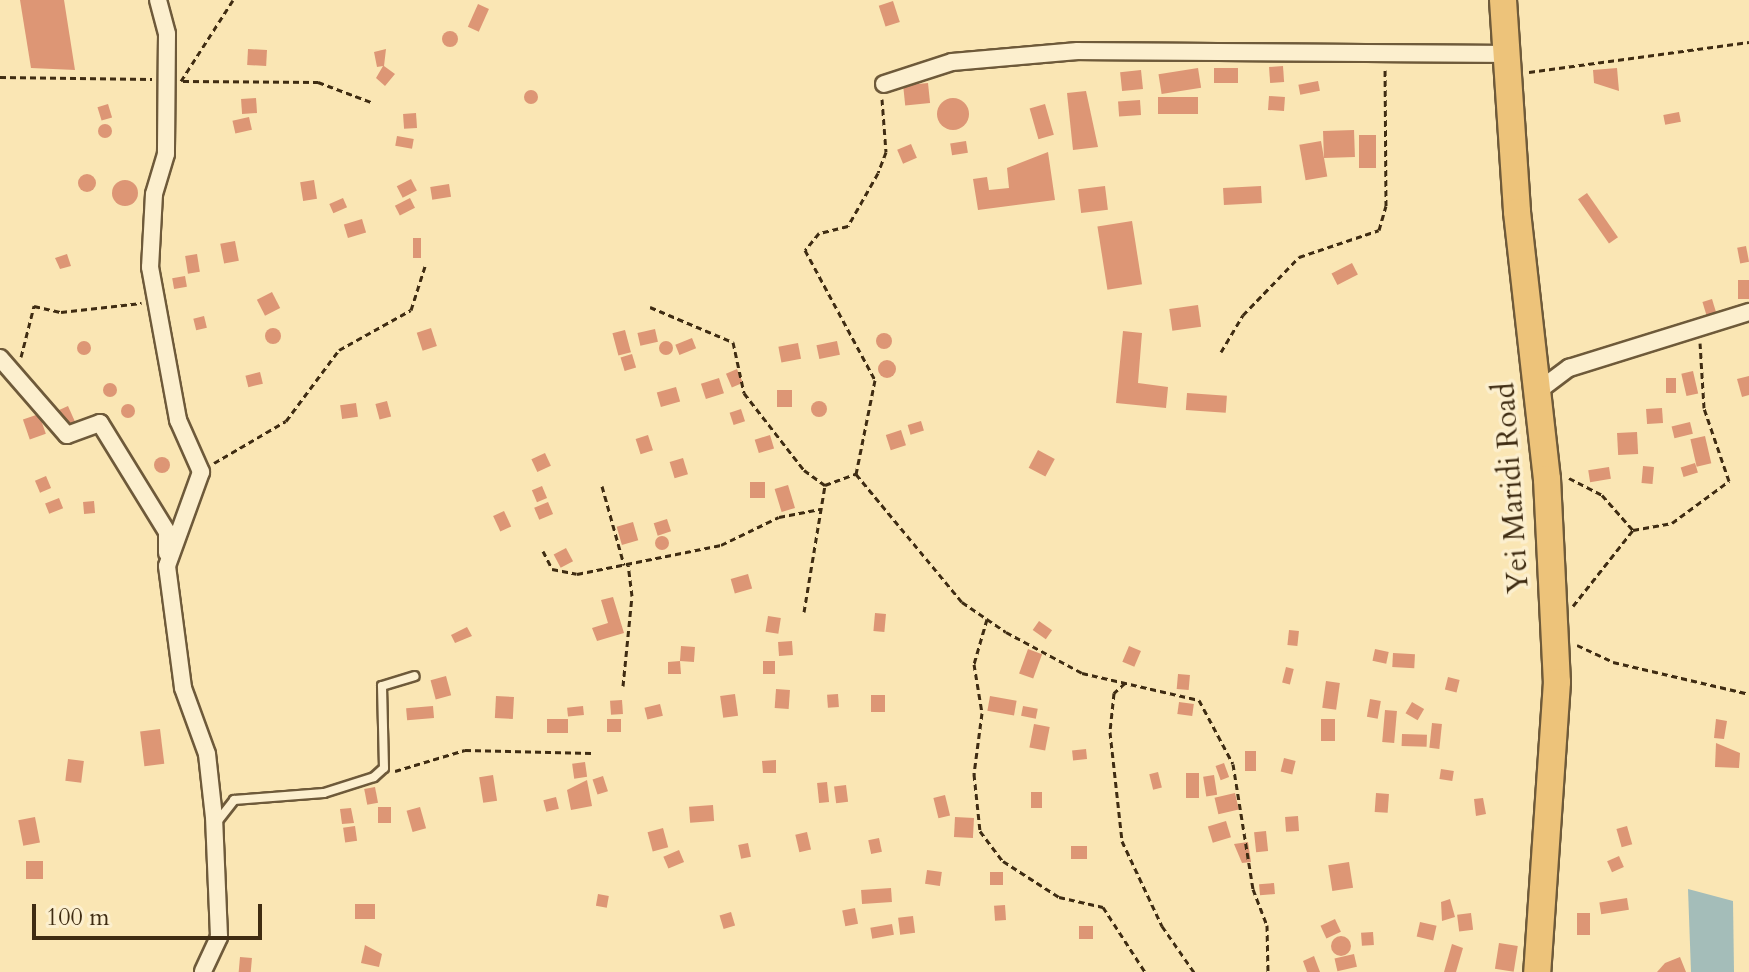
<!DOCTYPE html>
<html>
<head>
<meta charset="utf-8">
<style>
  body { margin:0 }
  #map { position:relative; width:1749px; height:972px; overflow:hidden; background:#fae6b4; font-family:Cardo,serif }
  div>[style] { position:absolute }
  .water>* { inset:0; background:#a4bdb9 }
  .building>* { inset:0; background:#dd9675; transform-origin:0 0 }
  .round { border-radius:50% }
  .path>* { height:3px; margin-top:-1.5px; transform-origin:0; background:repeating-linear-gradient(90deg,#3f2c12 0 6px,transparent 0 10px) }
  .roads { filter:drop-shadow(2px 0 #6e5a3a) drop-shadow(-2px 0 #6e5a3a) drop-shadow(0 2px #6e5a3a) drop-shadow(0 -2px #6e5a3a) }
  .service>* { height:8px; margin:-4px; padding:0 4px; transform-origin:4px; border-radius:4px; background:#fcefce }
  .minor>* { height:16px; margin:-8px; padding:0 8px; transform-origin:8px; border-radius:8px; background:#fcefce }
  .primary>* { height:26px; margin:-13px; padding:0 13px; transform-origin:13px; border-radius:13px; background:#edc37a }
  span { translate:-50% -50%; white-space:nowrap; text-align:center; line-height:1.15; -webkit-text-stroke:7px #fcefce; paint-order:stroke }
  .street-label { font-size:30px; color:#3f2c12 }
  .scale { position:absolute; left:32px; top:904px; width:230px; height:36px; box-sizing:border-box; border:4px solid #3f2c12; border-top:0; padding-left:10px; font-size:24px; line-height:28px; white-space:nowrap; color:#3f2c12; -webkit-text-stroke:6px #fcefce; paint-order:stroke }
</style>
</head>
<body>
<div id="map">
  <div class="water">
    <div style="clip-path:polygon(1688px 889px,1733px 901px,1734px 972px,1691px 972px)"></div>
  </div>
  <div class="building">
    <div style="clip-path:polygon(20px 0,64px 0,75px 70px,31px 68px)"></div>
    <div style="left:893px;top:1px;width:22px;height:15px;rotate:72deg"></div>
    <div style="left:478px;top:4px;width:12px;height:25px;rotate:24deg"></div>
    <div class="round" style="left:442px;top:31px;width:16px;height:16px"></div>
    <div style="left:248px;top:49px;width:19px;height:16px;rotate:3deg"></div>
    <div style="clip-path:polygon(386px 49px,384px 66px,395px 74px,385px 86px,376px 78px,383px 66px,377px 67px,374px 52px)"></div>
    <div style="left:1283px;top:66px;width:16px;height:14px;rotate:86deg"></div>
    <div style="left:1198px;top:68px;width:20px;height:40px;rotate:81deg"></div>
    <div style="left:1214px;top:68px;width:24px;height:15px"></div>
    <div style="clip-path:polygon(1617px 68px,1619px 91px,1594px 83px,1593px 70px)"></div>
    <div style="left:1141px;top:70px;width:19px;height:21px;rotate:84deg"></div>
    <div style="left:1318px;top:81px;width:10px;height:20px;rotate:79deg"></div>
    <div style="left:928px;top:83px;width:20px;height:25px;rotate:84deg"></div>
    <div class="round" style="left:524px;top:90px;width:14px;height:14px"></div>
    <div style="clip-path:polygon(1086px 91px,1098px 147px,1073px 150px,1067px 93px)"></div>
    <div style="left:1269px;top:96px;width:16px;height:14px;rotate:4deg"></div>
    <div style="left:1198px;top:97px;width:17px;height:40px;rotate:90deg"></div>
    <div style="left:256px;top:98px;width:15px;height:15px;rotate:86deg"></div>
    <div class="round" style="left:937px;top:98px;width:32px;height:32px"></div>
    <div style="left:1140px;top:100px;width:15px;height:22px;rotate:86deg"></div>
    <div style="left:108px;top:104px;width:14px;height:11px;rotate:73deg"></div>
    <div style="left:1045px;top:104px;width:32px;height:16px;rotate:74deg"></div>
    <div style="left:1679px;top:112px;width:10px;height:16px;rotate:79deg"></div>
    <div style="left:416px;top:113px;width:15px;height:13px;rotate:86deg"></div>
    <div style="left:249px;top:117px;width:13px;height:17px;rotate:77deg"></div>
    <div class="round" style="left:98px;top:124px;width:14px;height:14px"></div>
    <div style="left:1354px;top:130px;width:27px;height:31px;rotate:88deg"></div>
    <div style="left:1359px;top:135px;width:17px;height:33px"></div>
    <div style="left:397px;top:136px;width:17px;height:10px;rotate:10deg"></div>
    <div style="left:966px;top:141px;width:12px;height:16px;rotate:81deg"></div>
    <div style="left:1321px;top:141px;width:36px;height:22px;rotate:80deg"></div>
    <div style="left:911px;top:144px;width:15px;height:15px;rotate:67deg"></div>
    <div style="clip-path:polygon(1048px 152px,1055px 200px,978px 210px,973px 179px,987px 177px,989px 190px,1009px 188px,1007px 168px)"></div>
    <div class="round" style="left:78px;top:174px;width:18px;height:18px"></div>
    <div style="left:411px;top:179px;width:13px;height:16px;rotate:63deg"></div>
    <div style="left:314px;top:180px;width:19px;height:14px;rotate:81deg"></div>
    <div class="round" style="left:112px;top:180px;width:26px;height:26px"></div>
    <div style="left:449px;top:184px;width:13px;height:19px;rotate:81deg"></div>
    <div style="left:1105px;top:186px;width:24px;height:27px;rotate:83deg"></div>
    <div style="left:1261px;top:186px;width:17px;height:38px;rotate:87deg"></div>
    <div style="left:1587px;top:193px;width:54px;height:11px;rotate:55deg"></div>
    <div style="left:343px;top:198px;width:10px;height:15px;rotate:66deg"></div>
    <div style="left:410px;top:198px;width:11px;height:17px;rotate:63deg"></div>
    <div style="left:362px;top:219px;width:14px;height:19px;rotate:73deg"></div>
    <div style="left:1132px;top:221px;width:64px;height:35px;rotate:81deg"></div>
    <div style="left:413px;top:238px;width:8px;height:20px"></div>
    <div style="left:235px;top:241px;width:20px;height:15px;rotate:79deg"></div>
    <div style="left:1746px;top:246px;width:16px;height:9px;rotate:79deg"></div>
    <div style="clip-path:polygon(67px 254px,71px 266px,60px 269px,55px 258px)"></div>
    <div style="left:197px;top:254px;width:18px;height:12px;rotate:81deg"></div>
    <div style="left:1352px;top:263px;width:13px;height:23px;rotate:63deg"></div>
    <div style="left:185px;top:276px;width:11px;height:13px;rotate:80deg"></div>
    <div style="left:1738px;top:280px;width:11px;height:19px"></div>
    <div style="left:272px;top:292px;width:18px;height:17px;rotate:63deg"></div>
    <div style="left:1712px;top:299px;width:17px;height:10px;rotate:73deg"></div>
    <div style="left:1198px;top:305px;width:22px;height:29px;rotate:82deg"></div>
    <div style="left:204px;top:316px;width:12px;height:11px;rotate:76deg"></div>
    <div style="left:431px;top:328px;width:19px;height:15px;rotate:72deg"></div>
    <div class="round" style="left:265px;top:328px;width:16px;height:16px"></div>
    <div style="left:655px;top:329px;width:13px;height:18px;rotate:77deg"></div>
    <div style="left:625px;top:330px;width:23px;height:13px;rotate:75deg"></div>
    <div style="clip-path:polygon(1123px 331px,1142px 333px,1138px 383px,1168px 387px,1166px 408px,1116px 403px)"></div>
    <div class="round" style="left:876px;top:333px;width:16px;height:16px"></div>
    <div style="left:692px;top:338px;width:11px;height:18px;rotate:68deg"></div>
    <div class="round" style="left:77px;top:341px;width:14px;height:14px"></div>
    <div class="round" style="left:659px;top:341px;width:14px;height:14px"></div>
    <div style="left:837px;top:341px;width:14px;height:21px;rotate:78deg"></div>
    <div style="left:798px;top:343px;width:16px;height:20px;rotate:79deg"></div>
    <div style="left:632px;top:354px;width:14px;height:12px;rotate:73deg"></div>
    <div class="round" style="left:878px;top:360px;width:18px;height:18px"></div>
    <div style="left:737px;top:369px;width:15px;height:12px;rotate:67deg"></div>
    <div style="left:1693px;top:371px;width:23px;height:12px;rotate:77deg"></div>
    <div style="left:260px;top:372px;width:12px;height:15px;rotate:76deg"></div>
    <div style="clip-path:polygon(1749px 376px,1749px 395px,1742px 397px,1737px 379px)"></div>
    <div style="left:719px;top:378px;width:16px;height:19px;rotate:72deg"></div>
    <div style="left:1666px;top:378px;width:10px;height:15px"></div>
    <div class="round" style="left:103px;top:383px;width:14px;height:14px"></div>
    <div style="left:676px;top:387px;width:15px;height:20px;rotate:74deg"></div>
    <div style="left:777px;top:390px;width:15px;height:17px"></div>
    <div style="left:1187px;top:393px;width:40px;height:17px;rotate:4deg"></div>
    <div class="round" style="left:811px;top:401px;width:16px;height:16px"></div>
    <div style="left:387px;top:401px;width:16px;height:12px;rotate:75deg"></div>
    <div style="left:356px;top:403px;width:14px;height:16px;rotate:82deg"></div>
    <div class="round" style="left:121px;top:404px;width:14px;height:14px"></div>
    <div style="left:68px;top:406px;width:20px;height:14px;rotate:66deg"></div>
    <div style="left:1662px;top:408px;width:15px;height:16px;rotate:86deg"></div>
    <div style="left:741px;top:409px;width:13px;height:12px;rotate:72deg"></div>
    <div style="left:39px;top:414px;width:21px;height:17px;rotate:71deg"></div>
    <div style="left:921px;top:421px;width:10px;height:14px;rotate:73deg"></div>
    <div style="left:1690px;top:422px;width:12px;height:19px;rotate:76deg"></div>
    <div style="left:901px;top:430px;width:16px;height:16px;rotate:72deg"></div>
    <div style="left:1637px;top:432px;width:22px;height:20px;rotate:87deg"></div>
    <div style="left:648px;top:435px;width:16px;height:13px;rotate:72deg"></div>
    <div style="left:770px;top:435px;width:14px;height:16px;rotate:73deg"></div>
    <div style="left:1705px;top:436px;width:28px;height:15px;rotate:77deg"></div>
    <div style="left:1038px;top:450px;width:19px;height:20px;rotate:28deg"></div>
    <div style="left:545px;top:453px;width:14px;height:15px;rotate:65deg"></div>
    <div class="round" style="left:154px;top:457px;width:16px;height:16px"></div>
    <div style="left:683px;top:458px;width:17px;height:14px;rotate:73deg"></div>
    <div style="left:1695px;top:463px;width:10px;height:15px;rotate:73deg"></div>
    <div style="left:1643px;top:466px;width:11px;height:17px;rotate:5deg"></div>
    <div style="left:1609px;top:467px;width:12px;height:21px;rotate:81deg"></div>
    <div style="left:46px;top:476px;width:13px;height:12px;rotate:67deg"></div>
    <div style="left:750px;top:482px;width:15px;height:16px"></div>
    <div style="left:788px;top:485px;width:24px;height:14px;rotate:73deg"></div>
    <div style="left:542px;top:486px;width:13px;height:11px;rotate:67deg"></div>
    <div style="left:59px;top:498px;width:11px;height:15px;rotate:68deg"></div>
    <div style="left:94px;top:501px;width:12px;height:11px;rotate:85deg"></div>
    <div style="left:548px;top:502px;width:13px;height:15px;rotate:67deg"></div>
    <div style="left:504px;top:511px;width:17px;height:12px;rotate:65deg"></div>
    <div style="left:667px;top:519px;width:13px;height:14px;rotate:72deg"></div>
    <div style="left:633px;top:522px;width:19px;height:17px;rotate:74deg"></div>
    <div class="round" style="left:655px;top:536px;width:14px;height:14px"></div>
    <div style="left:566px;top:548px;width:15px;height:14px;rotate:62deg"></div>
    <div style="left:748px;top:574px;width:15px;height:18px;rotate:74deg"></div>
    <div style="clip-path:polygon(613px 597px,624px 633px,597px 641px,592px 628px,608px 623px,601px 600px)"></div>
    <div style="left:875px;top:613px;width:11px;height:18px;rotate:5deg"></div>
    <div style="left:768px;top:616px;width:13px;height:16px;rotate:9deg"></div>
    <div style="left:1039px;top:621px;width:16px;height:11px;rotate:35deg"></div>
    <div style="clip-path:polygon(467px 627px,472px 636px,455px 643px,451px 635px)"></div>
    <div style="left:1289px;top:630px;width:10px;height:15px;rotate:6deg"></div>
    <div style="left:792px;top:641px;width:14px;height:14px;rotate:86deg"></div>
    <div style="left:681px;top:646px;width:14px;height:15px;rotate:4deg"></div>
    <div style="left:1129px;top:646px;width:13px;height:17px;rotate:23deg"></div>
    <div style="left:1028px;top:649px;width:15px;height:26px;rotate:20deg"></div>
    <div style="left:1375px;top:649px;width:14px;height:12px;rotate:12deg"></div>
    <div style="left:1393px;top:653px;width:22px;height:14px;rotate:3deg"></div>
    <div style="clip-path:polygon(680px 661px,681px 674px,668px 674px,668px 662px)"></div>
    <div style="left:763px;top:661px;width:12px;height:13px"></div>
    <div style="left:1286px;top:667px;width:8px;height:16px;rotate:14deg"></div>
    <div style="left:1178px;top:674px;width:12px;height:15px;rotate:5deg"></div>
    <div style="left:446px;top:676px;width:20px;height:16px;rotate:75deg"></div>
    <div style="left:1448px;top:677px;width:12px;height:13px;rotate:14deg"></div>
    <div style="left:1326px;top:681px;width:14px;height:27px;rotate:8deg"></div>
    <div style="left:776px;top:689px;width:14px;height:19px;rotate:4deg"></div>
    <div style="left:735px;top:694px;width:22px;height:15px;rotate:82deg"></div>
    <div style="left:838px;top:694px;width:13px;height:11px;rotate:86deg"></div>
    <div style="left:871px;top:695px;width:14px;height:17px"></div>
    <div style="left:496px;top:696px;width:18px;height:22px;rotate:3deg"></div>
    <div style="left:990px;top:696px;width:27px;height:15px;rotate:10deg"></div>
    <div style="left:1370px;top:699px;width:11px;height:18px;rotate:10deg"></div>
    <div style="left:622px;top:700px;width:14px;height:12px;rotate:86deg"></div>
    <div style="left:1179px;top:702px;width:15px;height:12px;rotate:8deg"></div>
    <div style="left:1412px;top:702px;width:14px;height:13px;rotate:30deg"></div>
    <div style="left:660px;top:704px;width:12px;height:16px;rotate:76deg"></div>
    <div style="left:433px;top:706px;width:12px;height:27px;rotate:85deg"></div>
    <div style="left:583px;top:706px;width:9px;height:16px;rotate:84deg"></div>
    <div style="left:1023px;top:706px;width:15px;height:10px;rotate:11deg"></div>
    <div style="left:1385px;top:710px;width:12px;height:32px;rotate:5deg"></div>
    <div style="left:547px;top:719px;width:21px;height:14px"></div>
    <div style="left:607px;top:719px;width:14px;height:13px"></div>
    <div style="left:1335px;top:719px;width:22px;height:14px;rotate:90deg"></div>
    <div style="clip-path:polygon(1716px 719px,1727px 721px,1724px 739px,1714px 738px)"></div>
    <div style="left:1432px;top:723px;width:10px;height:25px;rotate:6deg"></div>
    <div style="left:1034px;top:724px;width:16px;height:24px;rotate:11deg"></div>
    <div style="left:160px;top:729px;width:35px;height:20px;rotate:83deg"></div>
    <div style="left:1402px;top:734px;width:25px;height:12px;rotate:2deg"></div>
    <div style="clip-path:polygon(1716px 743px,1740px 753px,1739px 768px,1715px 767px)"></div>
    <div style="left:1086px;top:749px;width:10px;height:14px;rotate:84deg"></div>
    <div style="left:1245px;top:751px;width:11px;height:20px"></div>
    <div style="left:1284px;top:758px;width:12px;height:14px;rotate:14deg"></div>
    <div style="left:68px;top:759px;width:16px;height:22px;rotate:7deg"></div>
    <div style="clip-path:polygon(776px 760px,776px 773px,763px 773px,762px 761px)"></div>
    <div style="left:585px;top:762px;width:15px;height:13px;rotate:82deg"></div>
    <div style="left:1224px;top:763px;width:15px;height:9px;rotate:70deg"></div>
    <div style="left:1441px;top:769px;width:13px;height:10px;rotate:9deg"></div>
    <div style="left:1158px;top:772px;width:16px;height:9px;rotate:76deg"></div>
    <div style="left:1186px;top:773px;width:13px;height:25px"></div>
    <div style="left:493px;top:775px;width:26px;height:14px;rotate:81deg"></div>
    <div style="left:1214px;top:775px;width:20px;height:11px;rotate:81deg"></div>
    <div style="left:603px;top:776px;width:16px;height:11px;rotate:72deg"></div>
    <div style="clip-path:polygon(587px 780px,592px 806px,571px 810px,567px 790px)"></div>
    <div style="left:827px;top:782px;width:20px;height:10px;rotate:84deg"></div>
    <div style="left:846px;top:785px;width:17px;height:12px;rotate:83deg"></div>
    <div style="left:375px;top:787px;width:16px;height:11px;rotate:79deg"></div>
    <div style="left:1031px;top:792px;width:11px;height:16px"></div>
    <div style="left:1235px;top:793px;width:17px;height:21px;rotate:77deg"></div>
    <div style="left:1376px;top:793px;width:13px;height:19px;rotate:4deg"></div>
    <div style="left:945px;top:795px;width:21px;height:12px;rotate:76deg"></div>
    <div style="left:556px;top:797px;width:12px;height:13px;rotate:76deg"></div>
    <div style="clip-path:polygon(1483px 798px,1486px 814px,1476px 816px,1474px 799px)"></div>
    <div style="left:713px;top:805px;width:16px;height:24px;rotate:86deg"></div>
    <div style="left:391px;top:807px;width:16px;height:13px;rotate:90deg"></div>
    <div style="left:420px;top:807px;width:22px;height:14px;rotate:74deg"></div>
    <div style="clip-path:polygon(351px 808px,354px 823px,342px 824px,340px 809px)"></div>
    <div style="left:1298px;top:816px;width:15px;height:13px;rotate:86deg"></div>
    <div style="left:35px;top:817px;width:26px;height:17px;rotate:79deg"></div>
    <div style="left:955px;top:817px;width:19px;height:20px;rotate:3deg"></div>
    <div style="left:1226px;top:821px;width:17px;height:19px;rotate:73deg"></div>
    <div style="left:355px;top:826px;width:15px;height:12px;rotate:82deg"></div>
    <div style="left:1627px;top:826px;width:19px;height:11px;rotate:74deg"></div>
    <div style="left:663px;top:828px;width:20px;height:16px;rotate:75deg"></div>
    <div style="left:1266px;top:831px;width:20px;height:12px;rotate:84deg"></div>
    <div style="left:807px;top:832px;width:18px;height:12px;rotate:77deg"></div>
    <div style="left:879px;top:838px;width:14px;height:11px;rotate:78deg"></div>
    <div style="clip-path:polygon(1248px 842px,1251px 862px,1242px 863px,1234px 844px)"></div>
    <div style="left:748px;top:843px;width:14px;height:10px;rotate:78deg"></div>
    <div style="left:1087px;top:846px;width:13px;height:16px;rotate:90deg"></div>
    <div style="left:679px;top:850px;width:13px;height:17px;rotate:67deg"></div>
    <div style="left:1619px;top:856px;width:12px;height:13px;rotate:66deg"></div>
    <div style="left:26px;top:861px;width:17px;height:18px"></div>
    <div style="left:1349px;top:862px;width:26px;height:21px;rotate:81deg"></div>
    <div style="left:927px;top:870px;width:15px;height:14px;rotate:8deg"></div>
    <div style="left:990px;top:872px;width:13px;height:13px"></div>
    <div style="left:1274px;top:883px;width:11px;height:15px;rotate:85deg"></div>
    <div style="left:891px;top:888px;width:14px;height:30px;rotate:86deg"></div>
    <div style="left:598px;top:894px;width:11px;height:12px;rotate:10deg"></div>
    <div style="left:1627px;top:898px;width:12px;height:28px;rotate:81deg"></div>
    <div style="clip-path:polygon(1450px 899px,1455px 917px,1442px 921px,1441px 902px)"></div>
    <div style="left:375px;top:904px;width:15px;height:20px;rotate:90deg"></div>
    <div style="left:1005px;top:905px;width:15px;height:11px;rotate:86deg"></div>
    <div style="left:855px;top:908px;width:16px;height:13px;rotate:79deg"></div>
    <div style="left:731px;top:912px;width:14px;height:12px;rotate:73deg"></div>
    <div style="left:1471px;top:913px;width:17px;height:14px;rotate:83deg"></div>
    <div style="left:1577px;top:913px;width:13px;height:22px"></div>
    <div style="left:913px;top:916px;width:17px;height:15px;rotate:83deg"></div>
    <div style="left:1335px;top:919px;width:14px;height:16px;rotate:65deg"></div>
    <div style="left:1420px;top:922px;width:17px;height:15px;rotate:13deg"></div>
    <div style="left:892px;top:924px;width:11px;height:22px;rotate:80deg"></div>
    <div style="left:1079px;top:926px;width:14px;height:13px"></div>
    <div style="left:1373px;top:932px;width:13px;height:12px;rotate:86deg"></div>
    <div class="round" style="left:1331px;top:936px;width:20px;height:20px"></div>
    <div style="left:1499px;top:943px;width:19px;height:26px;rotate:9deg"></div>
    <div style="clip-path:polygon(1452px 944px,1463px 948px,1456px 972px,1444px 972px)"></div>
    <div style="clip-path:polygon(365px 945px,382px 954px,379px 967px,361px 963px)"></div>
    <div style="left:1354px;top:954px;width:13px;height:20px;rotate:77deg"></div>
    <div style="clip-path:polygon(1314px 956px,1320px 972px,1307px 972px,1303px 961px)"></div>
    <div style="left:240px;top:957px;width:12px;height:15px;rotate:5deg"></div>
    <div style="clip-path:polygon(1680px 957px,1686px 972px,1657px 972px,1665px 963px)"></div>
  </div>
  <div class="path">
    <div style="left:1529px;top:72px;width:222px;rotate:-7.8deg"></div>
    <div style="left:0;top:77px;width:152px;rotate:0.8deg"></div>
    <div style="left:181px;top:81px;width:96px;rotate:-57.3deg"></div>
    <div style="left:183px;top:81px;width:135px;rotate:0.4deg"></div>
    <div style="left:318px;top:82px;width:57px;rotate:20.7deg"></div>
    <div style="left:882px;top:99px;width:53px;rotate:85.7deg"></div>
    <div style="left:886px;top:152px;width:22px;rotate:111deg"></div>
    <div style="left:878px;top:173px;width:61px;rotate:119.5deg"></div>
    <div style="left:848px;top:226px;width:30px;rotate:166deg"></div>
    <div style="left:819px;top:233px;width:22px;rotate:129deg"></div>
    <div style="left:805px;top:250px;width:148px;rotate:61.7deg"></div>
    <div style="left:875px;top:380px;width:96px;rotate:101.4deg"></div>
    <div style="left:856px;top:474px;width:166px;rotate:50.4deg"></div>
    <div style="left:962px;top:602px;width:53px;rotate:34.3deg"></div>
    <div style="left:1006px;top:632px;width:86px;rotate:28.3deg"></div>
    <div style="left:1082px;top:673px;width:120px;rotate:13deg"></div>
    <div style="left:1199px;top:700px;width:72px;rotate:62deg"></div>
    <div style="left:1233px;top:764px;width:127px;rotate:80.9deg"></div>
    <div style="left:1253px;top:889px;width:39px;rotate:69deg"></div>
    <div style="left:1267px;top:925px;width:47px;rotate:88.8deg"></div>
    <div style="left:650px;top:307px;width:90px;rotate:22.9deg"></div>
    <div style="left:733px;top:342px;width:52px;rotate:77.8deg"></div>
    <div style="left:744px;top:393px;width:98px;rotate:52.1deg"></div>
    <div style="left:804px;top:470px;width:26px;rotate:36deg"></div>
    <div style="left:825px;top:485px;width:33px;rotate:-20deg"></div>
    <div style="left:1221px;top:352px;width:43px;rotate:-59.3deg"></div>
    <div style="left:1243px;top:315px;width:81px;rotate:-46deg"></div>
    <div style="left:1299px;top:257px;width:84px;rotate:-18.6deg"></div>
    <div style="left:1379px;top:230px;width:25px;rotate:-74deg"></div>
    <div style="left:1386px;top:206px;width:136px;rotate:-90.4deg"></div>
    <div style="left:21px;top:357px;width:53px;rotate:-75.7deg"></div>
    <div style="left:34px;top:306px;width:28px;rotate:13deg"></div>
    <div style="left:61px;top:312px;width:81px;rotate:-6.4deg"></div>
    <div style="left:214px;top:463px;width:83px;rotate:-30.3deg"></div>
    <div style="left:286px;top:421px;width:89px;rotate:-53.3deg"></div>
    <div style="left:339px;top:350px;width:82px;rotate:-29.1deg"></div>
    <div style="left:411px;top:310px;width:46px;rotate:-72.3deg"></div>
    <div style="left:1569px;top:478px;width:37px;rotate:27deg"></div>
    <div style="left:1602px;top:495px;width:47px;rotate:48.5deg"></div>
    <div style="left:602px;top:486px;width:82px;rotate:74.4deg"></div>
    <div style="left:543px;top:551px;width:20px;rotate:63deg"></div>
    <div style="left:552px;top:569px;width:25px;rotate:11deg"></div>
    <div style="left:577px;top:574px;width:147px;rotate:-11.4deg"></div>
    <div style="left:721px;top:545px;width:64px;rotate:-25.8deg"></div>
    <div style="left:779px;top:517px;width:42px;rotate:-11deg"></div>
    <div style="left:1573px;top:606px;width:97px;rotate:-51.7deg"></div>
    <div style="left:1633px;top:530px;width:40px;rotate:-10deg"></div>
    <div style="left:1672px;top:523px;width:71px;rotate:-36.4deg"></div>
    <div style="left:1729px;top:481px;width:77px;rotate:-108.9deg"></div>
    <div style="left:1704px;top:408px;width:65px;rotate:-93.5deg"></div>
    <div style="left:804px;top:612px;width:129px;rotate:-80.6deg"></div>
    <div style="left:987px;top:619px;width:47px;rotate:106.1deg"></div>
    <div style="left:974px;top:664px;width:50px;rotate:80.7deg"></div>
    <div style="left:982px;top:713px;width:62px;rotate:97.5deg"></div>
    <div style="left:974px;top:774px;width:57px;rotate:84deg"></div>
    <div style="left:980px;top:831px;width:38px;rotate:53deg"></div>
    <div style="left:1003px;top:861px;width:67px;rotate:32.7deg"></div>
    <div style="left:1059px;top:897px;width:45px;rotate:12.8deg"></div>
    <div style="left:1103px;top:907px;width:77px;rotate:57.1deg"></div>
    <div style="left:1577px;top:645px;width:40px;rotate:25deg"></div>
    <div style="left:1613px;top:662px;width:140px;rotate:13.2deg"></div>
    <div style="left:1125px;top:683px;width:15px;rotate:138deg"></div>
    <div style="left:1114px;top:693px;width:39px;rotate:96deg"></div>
    <div style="left:1110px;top:732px;width:110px;rotate:83.7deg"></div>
    <div style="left:1122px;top:841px;width:94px;rotate:64.8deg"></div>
    <div style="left:1162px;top:926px;width:56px;rotate:55.2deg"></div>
    <div style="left:623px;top:686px;width:90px;rotate:-84.3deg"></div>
    <div style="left:632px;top:596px;width:31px;rotate:-97deg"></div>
    <div style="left:395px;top:771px;width:73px;rotate:-16.7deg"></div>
    <div style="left:465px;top:750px;width:126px;rotate:1.4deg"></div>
  </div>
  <div class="roads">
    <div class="service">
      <div style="left:217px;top:822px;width:28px;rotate:-52deg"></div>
      <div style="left:234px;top:800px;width:90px;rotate:-4.4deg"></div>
      <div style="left:324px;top:793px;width:52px;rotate:-17.7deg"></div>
      <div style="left:374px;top:777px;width:13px;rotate:-42deg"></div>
      <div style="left:384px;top:768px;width:82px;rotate:-91.4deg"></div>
      <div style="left:382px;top:686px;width:34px;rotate:-17deg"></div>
    </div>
    <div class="minor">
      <div style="left:158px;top:0;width:35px;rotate:75deg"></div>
      <div style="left:167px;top:34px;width:120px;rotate:90.5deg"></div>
      <div style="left:166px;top:154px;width:42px;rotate:106.7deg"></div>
      <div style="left:154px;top:194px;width:73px;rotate:93.1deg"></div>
      <div style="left:150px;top:267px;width:156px;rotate:79.6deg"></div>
      <div style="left:178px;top:420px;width:57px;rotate:66.1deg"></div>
      <div style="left:201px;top:472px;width:100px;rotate:109.9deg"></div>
      <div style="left:167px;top:566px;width:123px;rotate:82.5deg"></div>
      <div style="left:183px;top:688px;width:70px;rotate:70deg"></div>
      <div style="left:207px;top:754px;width:63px;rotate:83.7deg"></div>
      <div style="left:214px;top:817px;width:120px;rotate:87.6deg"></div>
      <div style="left:219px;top:937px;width:38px;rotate:115deg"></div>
      <div style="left:884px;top:84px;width:71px;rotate:-17.9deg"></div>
      <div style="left:952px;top:62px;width:126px;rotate:-5deg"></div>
      <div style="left:1078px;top:51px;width:428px;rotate:0.4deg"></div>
      <div style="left:0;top:358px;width:102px;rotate:49deg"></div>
      <div style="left:67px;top:435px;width:35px;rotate:-20deg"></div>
      <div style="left:100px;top:423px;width:128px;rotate:58.4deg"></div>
      <div style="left:167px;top:532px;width:21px;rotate:90deg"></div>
      <div style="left:1538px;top:391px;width:39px;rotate:-37deg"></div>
      <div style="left:1569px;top:368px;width:189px;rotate:-17.3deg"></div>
    </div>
    <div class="primary">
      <div style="left:1503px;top:0;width:212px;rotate:86.2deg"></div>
      <div style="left:1517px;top:212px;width:269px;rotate:83.6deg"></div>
      <div style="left:1547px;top:479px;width:203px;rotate:87.2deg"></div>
      <div style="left:1557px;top:682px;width:291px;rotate:93.9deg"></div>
    </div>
  </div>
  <div class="street-label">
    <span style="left:1512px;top:488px;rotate:-94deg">Yei Maridi Road</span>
  </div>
  <div class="scale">100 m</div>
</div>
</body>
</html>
